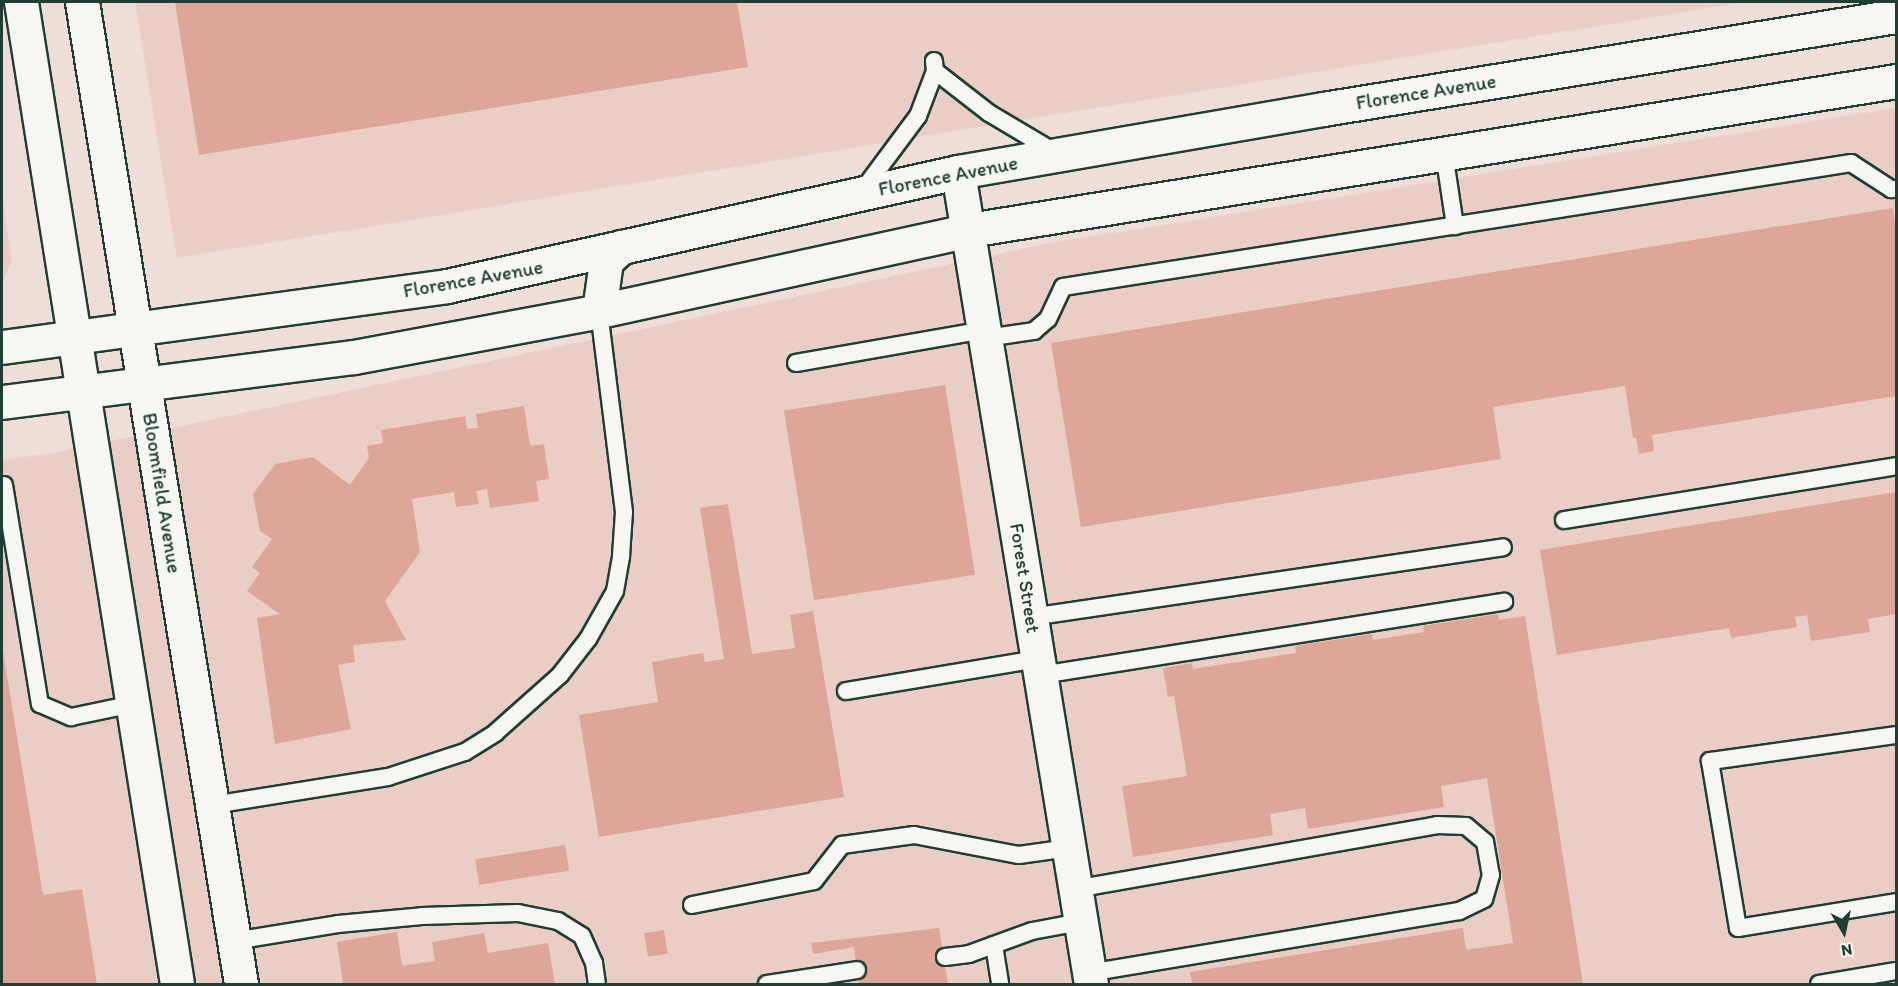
<!DOCTYPE html>
<html>
<head>
<meta charset="utf-8">
<style>
  body { margin:0 }
  #map { position:relative; width:1898px; height:986px; overflow:hidden; background:#efded7; font-family:Itim,sans-serif }
  div>[style] { position:absolute }
  .built>* { inset:0; background:#eacdc4 }
  .building>* { inset:0; background:#dea698; transform-origin:0 0 }
  .roads { filter:drop-shadow(2px 0 #1f3d34) drop-shadow(-2px 0 #1f3d34) drop-shadow(0 2px #1f3d34) drop-shadow(0 -2px #1f3d34) }
  .service>* { height:16px; margin:-8px; padding:0 8px; transform-origin:8px; border-radius:8px; background:#f6f6f2 }
  .minor>* { height:33px; margin:-16.5px; padding:0 16.5px; transform-origin:16.5px; border-radius:16.5px; background:#f6f6f2 }
  .secondary>* { height:33px; margin:-16.5px; padding:0 16.5px; transform-origin:16.5px; border-radius:16.5px; background:#f6f6f2 }
  span { translate:-50% -50%; white-space:nowrap; text-align:center; line-height:1.15; -webkit-text-stroke:6px #f6f6f2; paint-order:stroke }
  .street-label { font-size:20px; color:#1f3d34 }
  .frame { position:absolute; inset:0; border:3px solid #1f3d34; pointer-events:none }
  .north { position:absolute; left:1814px; top:902px; width:60px; height:60px; -webkit-text-stroke:4px #f6f6f2; paint-order:stroke; rotate:171deg; font-size:16px; font-weight:700; line-height:24px; text-align:center; color:#1f3d34 }
  .north::after { content:''; display:block; margin:auto; width:21px; height:27px; background:#1f3d34; clip-path:polygon(50% 0,100% 100%,50% 72%,0 100%) }
</style>
</head>
<body>
<div id="map">
  <div class="built">
    <div style="clip-path:polygon(135px 2px,1745px 2px,177px 258px)"></div>
    <div style="clip-path:polygon(1896px 108px,1896px 984px,2px 984px,2px 460px,53px 453px,1050px 243px)"></div>
    <div style="clip-path:polygon(2px 194px,12px 261px,2px 284px)"></div>
  </div>
  <div class="building">
    <div style="clip-path:polygon(175px 2px,737px 2px,748px 67px,199px 155px)"></div>
    <div style="clip-path:polygon(1893px 208px,1896px 231px,1896px 396px,1652px 435px,1654px 451px,1639px 454px,1636px 438px,1633px 438px,1625px 386px,1493px 407px,1501px 459px,1081px 527px,1051px 343px)"></div>
    <div style="left:945px;top:385px;width:192px;height:163px;rotate:81deg"></div>
    <div style="clip-path:polygon(524px 406px,530px 446px,544px 444px,549px 479px,536px 481px,539px 501px,490px 508px,487px 489px,476px 491px,479px 504px,456px 507px,454px 492px,412px 499px,420px 552px,385px 601px,406px 640px,353px 645px,355px 662px,338px 665px,351px 729px,275px 744px,257px 618px,280px 614px,247px 591px,260px 573px,252px 567px,272px 539px,260px 531px,253px 494px,275px 464px,313px 457px,350px 485px,369px 458px,367px 446px,383px 443px,381px 430px,465px 416px,467px 429px,478px 428px,476px 414px)"></div>
    <div style="clip-path:polygon(1896px 492px,1896px 614px,1868px 619px,1870px 632px,1811px 641px,1807px 615px,1795px 617px,1797px 627px,1731px 638px,1729px 628px,1557px 655px,1540px 550px)"></div>
    <div style="clip-path:polygon(728px 504px,752px 654px,795px 648px,790px 615px,813px 611px,844px 797px,599px 837px,579px 715px,658px 702px,652px 662px,703px 653px,705px 662px,724px 659px,700px 508px)"></div>
    <div style="clip-path:polygon(1498px 614px,1499px 620px,1525px 616px,1583px 984px,1192px 984px,1190px 972px,1463px 928px,1466px 950px,1513px 943px,1487px 778px,1441px 786px,1444px 807px,1308px 829px,1305px 808px,1270px 814px,1273px 835px,1133px 857px,1122px 786px,1187px 776px,1174px 696px,1168px 697px,1163px 668px,1192px 663px,1193px 669px,1296px 653px,1295px 646px,1372px 634px,1373px 640px,1424px 632px,1423px 626px)"></div>
    <div style="clip-path:polygon(2px 645px,43px 895px,82px 889px,97px 984px,2px 984px)"></div>
    <div style="left:565px;top:845px;width:26px;height:91px;rotate:81deg"></div>
    <div style="clip-path:polygon(939px 928px,948px 984px,859px 984px,854px 947px,813px 954px,811px 943px)"></div>
    <div style="left:664px;top:930px;width:24px;height:20px;rotate:81deg"></div>
    <div style="clip-path:polygon(397px 932px,402px 966px,435px 961px,432px 942px,484px 933px,488px 953px,548px 943px,555px 984px,343px 984px,337px 942px)"></div>
  </div>
  <div class="roads">
    <div class="service">
      <div style="left:935px;top:71px;width:68px;rotate:37.9deg"></div>
      <div style="left:989px;top:113px;width:78px;rotate:30.8deg"></div>
      <div style="left:1444px;top:153px;width:74px;rotate:81.4deg"></div>
      <div style="left:862px;top:191px;width:94px;rotate:-53.3deg"></div>
      <div style="left:918px;top:116px;width:48px;rotate:-69.3deg"></div>
      <div style="left:935px;top:71px;width:10px;rotate:-96deg"></div>
      <div style="left:986px;top:338px;width:49px;rotate:-8.3deg"></div>
      <div style="left:1034px;top:331px;width:18px;rotate:-41deg"></div>
      <div style="left:1048px;top:319px;width:35px;rotate:-65deg"></div>
      <div style="left:1063px;top:287px;width:798px;rotate:-8.94deg"></div>
      <div style="left:1851px;top:163px;width:48px;rotate:33deg"></div>
      <div style="left:1891px;top:189px;width:5px"></div>
      <div style="left:796px;top:363px;width:192px;rotate:-9.9deg"></div>
      <div style="left:4px;top:485px;width:222px;rotate:80.7deg"></div>
      <div style="left:40px;top:704px;width:34px;rotate:23deg"></div>
      <div style="left:71px;top:717px;width:63px;rotate:-11.8deg"></div>
      <div style="left:1564px;top:520px;width:336px;rotate:-9.2deg"></div>
      <div style="left:1031px;top:617px;width:477px;rotate:-8.4deg"></div>
      <div style="left:1041px;top:675px;width:469px;rotate:-9deg"></div>
      <div style="left:846px;top:691px;width:195px;rotate:-9.5deg"></div>
      <div style="left:1896px;top:735px;width:188px;rotate:172deg"></div>
      <div style="left:1710px;top:761px;width:169px;rotate:80.5deg"></div>
      <div style="left:1738px;top:928px;width:160px;rotate:-9.3deg"></div>
      <div style="left:213px;top:805px;width:177px;rotate:-9.1deg"></div>
      <div style="left:388px;top:777px;width:81px;rotate:-18deg"></div>
      <div style="left:465px;top:752px;width:36px;rotate:-32deg"></div>
      <div style="left:495px;top:733px;width:87px;rotate:-41.7deg"></div>
      <div style="left:560px;top:675px;width:46px;rotate:-52.1deg"></div>
      <div style="left:588px;top:639px;width:55px;rotate:-60.6deg"></div>
      <div style="left:615px;top:591px;width:36px;rotate:-80deg"></div>
      <div style="left:621px;top:556px;width:44px;rotate:-86.1deg"></div>
      <div style="left:624px;top:512px;width:203px;rotate:-97.1deg"></div>
      <div style="left:1075px;top:889px;width:368px;rotate:-10deg"></div>
      <div style="left:1437px;top:825px;width:29px;rotate:2deg"></div>
      <div style="left:1466px;top:826px;width:25px;rotate:40deg"></div>
      <div style="left:1485px;top:842px;width:34px;rotate:80deg"></div>
      <div style="left:1491px;top:875px;width:25px;rotate:106deg"></div>
      <div style="left:1484px;top:899px;width:28px;rotate:154deg"></div>
      <div style="left:1459px;top:911px;width:375px;rotate:170.5deg"></div>
      <div style="left:692px;top:905px;width:124px;rotate:-11.1deg"></div>
      <div style="left:814px;top:881px;width:46px;rotate:-52.1deg"></div>
      <div style="left:842px;top:845px;width:73px;rotate:-7.9deg"></div>
      <div style="left:914px;top:835px;width:107px;rotate:10.8deg"></div>
      <div style="left:1019px;top:855px;width:50px;rotate:-8deg"></div>
      <div style="left:234px;top:941px;width:105px;rotate:-9.3deg"></div>
      <div style="left:338px;top:924px;width:84px;rotate:-5.4deg"></div>
      <div style="left:422px;top:916px;width:96px;rotate:-1.8deg"></div>
      <div style="left:518px;top:913px;width:41px;rotate:11.3deg"></div>
      <div style="left:558px;top:921px;width:28px;rotate:32deg"></div>
      <div style="left:582px;top:936px;width:30px;rotate:66deg"></div>
      <div style="left:594px;top:963px;width:21px;rotate:82deg"></div>
      <div style="left:994px;top:945px;width:39px;rotate:81deg"></div>
      <div style="left:945px;top:957px;width:24px;rotate:-7deg"></div>
      <div style="left:969px;top:954px;width:67px;rotate:-20.1deg"></div>
      <div style="left:1032px;top:931px;width:50px;rotate:-10.4deg"></div>
      <div style="left:767px;top:984px;width:91px;rotate:-8.8deg"></div>
      <div style="left:1819px;top:984px;width:78px;rotate:-9.6deg"></div>
    </div>
    <div class="minor">
      <div style="left:958px;top:172px;width:823px;rotate:80.7deg"></div>
    </div>
    <div class="secondary">
      <div style="left:21px;top:2px;width:994px;rotate:80.97deg"></div>
      <div style="left:82px;top:2px;width:995px;rotate:80.8deg"></div>
      <div style="left:599px;top:311px;width:50px;rotate:-82deg"></div>
      <div style="left:606px;top:261px;width:21px;rotate:-43deg"></div>
      <div style="left:2px;top:347px;width:449px;rotate:-7.8deg"></div>
      <div style="left:447px;top:286px;width:524px;rotate:-12.58deg"></div>
      <div style="left:958px;top:172px;width:370px;rotate:-9.8deg"></div>
      <div style="left:1323px;top:109px;width:580px;rotate:-9.22deg"></div>
      <div style="left:2px;top:402px;width:355px;rotate:-7.3deg"></div>
      <div style="left:354px;top:357px;width:249px;rotate:-10.6deg"></div>
      <div style="left:599px;top:311px;width:379px;rotate:-12.3deg"></div>
      <div style="left:969px;top:230px;width:939px;rotate:-9.13deg"></div>
    </div>
  </div>
  <div class="street-label">
    <span style="left:1426px;top:92px;rotate:-9deg">Florence Avenue</span>
    <span style="left:948px;top:176px;rotate:-11deg">Florence Avenue</span>
    <span style="left:473px;top:279px;rotate:-10deg">Florence Avenue</span>
    <span style="left:162px;top:493px;rotate:81deg">Bloomfield Avenue</span>
    <span style="left:1025px;top:578px;rotate:81deg">Forest Street</span>
  </div>
  <div class="frame"></div>
  <div class="north">N</div>
</div>
</body>
</html>
